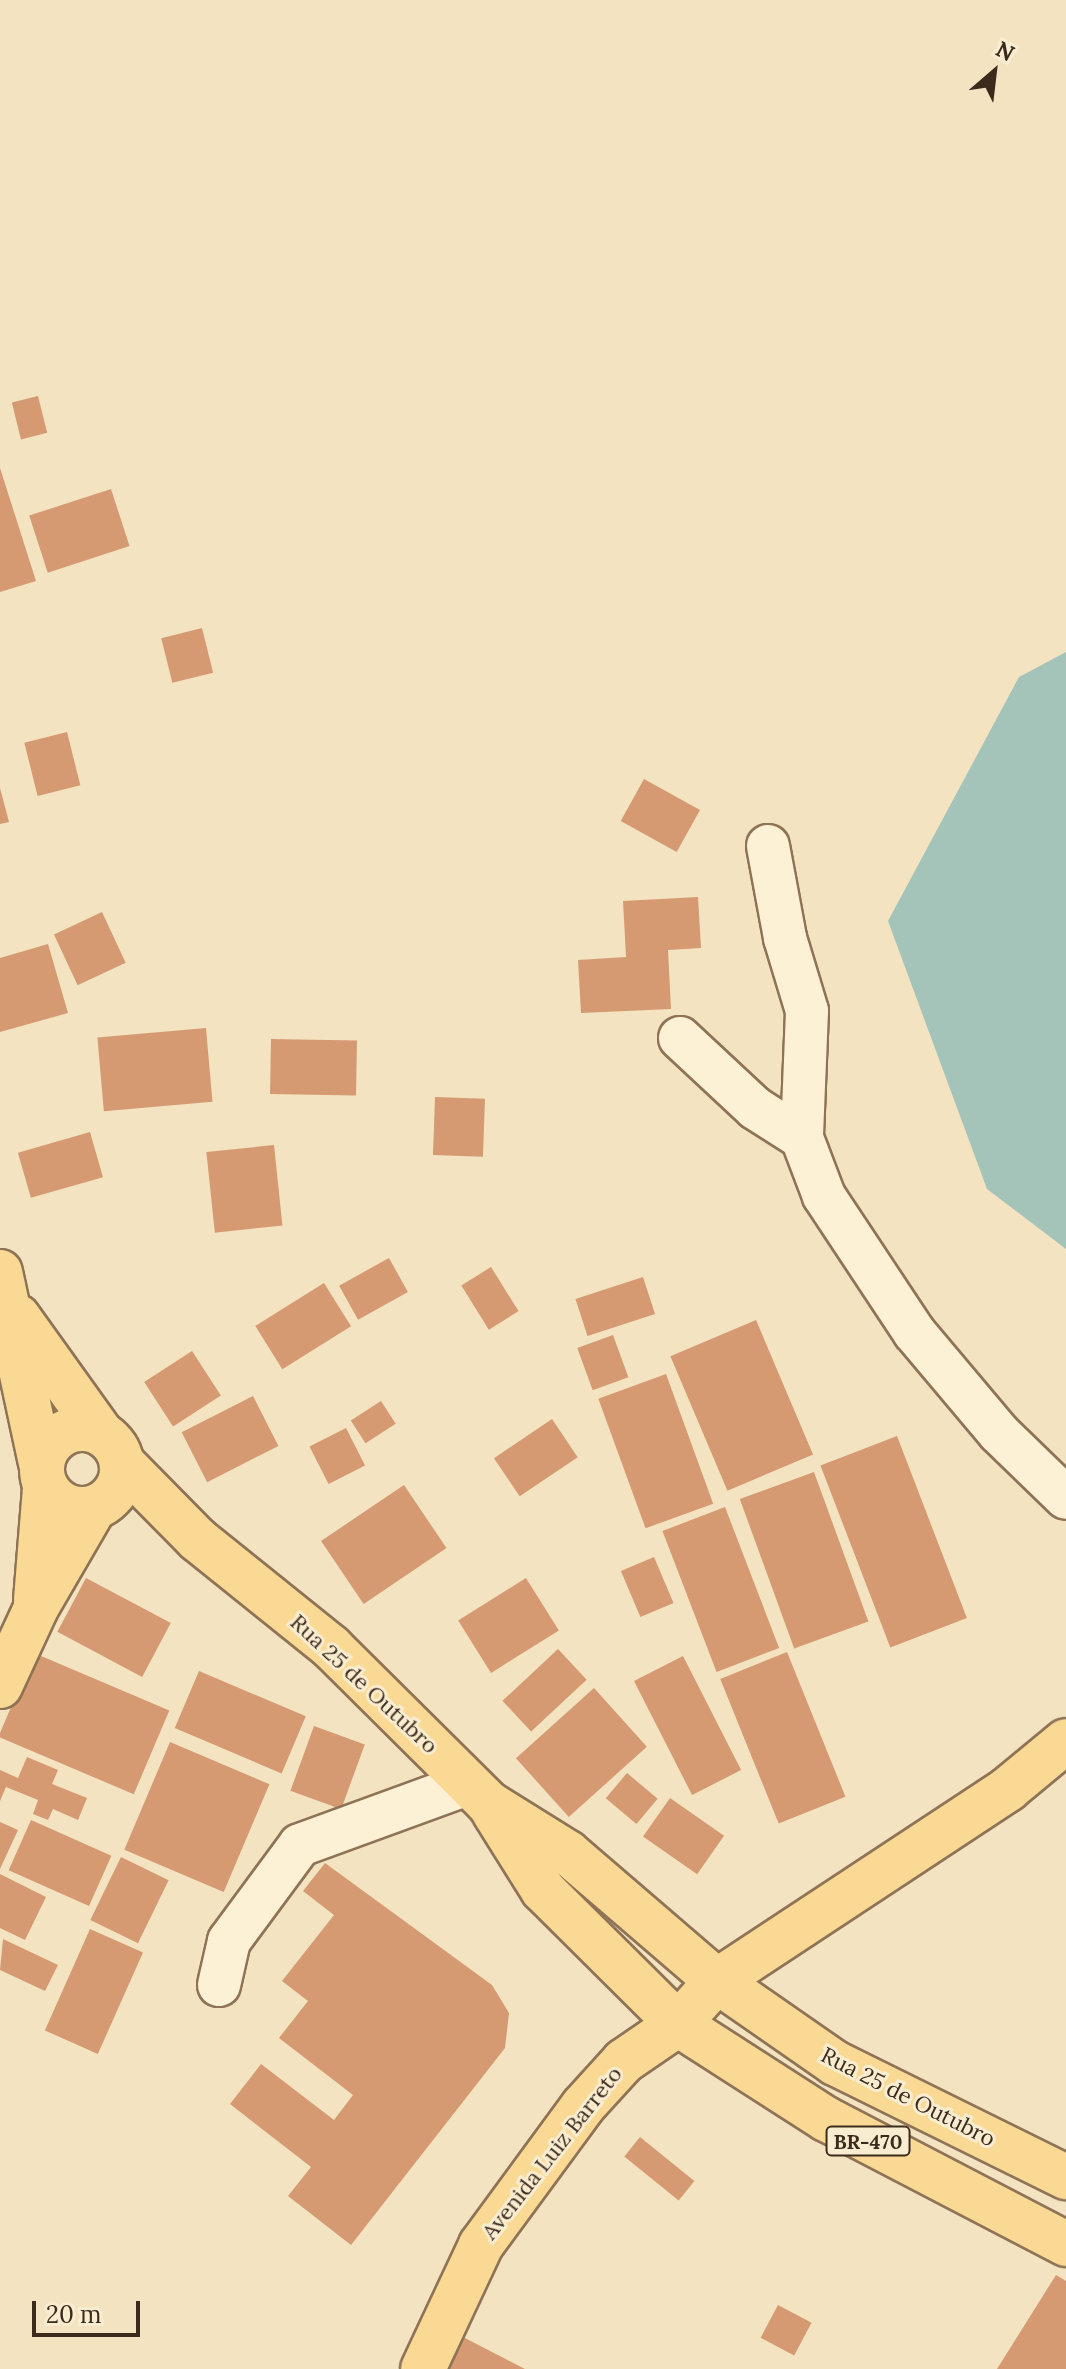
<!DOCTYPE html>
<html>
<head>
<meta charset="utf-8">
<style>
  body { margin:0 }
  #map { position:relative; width:1066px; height:2369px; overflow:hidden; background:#f3e3c0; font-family:Lora,serif }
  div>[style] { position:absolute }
  .water>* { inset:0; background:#a4c4ba }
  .building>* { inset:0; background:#d59a72; transform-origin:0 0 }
  .roads { filter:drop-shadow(2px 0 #8e7356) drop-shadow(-2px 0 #8e7356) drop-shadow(0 2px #8e7356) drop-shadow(0 -2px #8e7356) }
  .minor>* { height:42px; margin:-21px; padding:0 21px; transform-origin:21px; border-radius:21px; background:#fcf0d5 }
  .major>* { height:44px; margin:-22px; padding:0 22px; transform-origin:22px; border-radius:22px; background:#fad994 }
  .major>.ring { margin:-22px; padding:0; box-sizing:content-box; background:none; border:44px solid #fad994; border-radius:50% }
  span { translate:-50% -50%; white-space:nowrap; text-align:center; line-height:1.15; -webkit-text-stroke:6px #f9edd1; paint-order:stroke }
  .shield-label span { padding:2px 6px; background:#f9edd1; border:2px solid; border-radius:6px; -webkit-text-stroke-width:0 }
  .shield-label { font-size:20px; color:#3c2b1c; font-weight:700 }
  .street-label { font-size:22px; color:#3c2b1c }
  .north { position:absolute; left:954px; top:32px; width:80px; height:80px; -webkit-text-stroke:6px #f9edd1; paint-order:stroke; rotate:28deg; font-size:22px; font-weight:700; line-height:32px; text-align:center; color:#3c2b1c }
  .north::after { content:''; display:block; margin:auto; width:28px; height:36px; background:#3c2b1c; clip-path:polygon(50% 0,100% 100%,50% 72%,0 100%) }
  .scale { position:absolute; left:32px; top:2301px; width:108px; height:36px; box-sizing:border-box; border:4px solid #3c2b1c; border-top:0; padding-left:10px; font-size:24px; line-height:28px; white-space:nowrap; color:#3c2b1c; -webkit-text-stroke:6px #f9edd1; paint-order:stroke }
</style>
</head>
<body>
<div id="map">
  <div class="water">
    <div style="clip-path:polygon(1066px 652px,1066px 1249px,987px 1189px,888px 921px,1019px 677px)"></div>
  </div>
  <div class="building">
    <div style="left:38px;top:396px;width:38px;height:27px;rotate:76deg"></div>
    <div style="clip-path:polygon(0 468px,36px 581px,0 592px)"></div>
    <div style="left:111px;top:489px;width:60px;height:86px;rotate:72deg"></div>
    <div style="left:202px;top:628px;width:46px;height:42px;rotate:76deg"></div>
    <div style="left:67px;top:732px;width:55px;height:44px;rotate:76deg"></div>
    <div style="left:644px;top:779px;width:64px;height:48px;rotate:29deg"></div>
    <div style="clip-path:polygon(0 788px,9px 822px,0 824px)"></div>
    <div style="clip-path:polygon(698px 897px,701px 948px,668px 950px,671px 1009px,581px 1013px,578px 960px,626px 957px,623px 901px)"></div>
    <div style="left:102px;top:912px;width:56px;height:53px;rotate:65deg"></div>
    <div style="clip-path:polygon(48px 944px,68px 1013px,0 1032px,0 958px)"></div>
    <div style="left:206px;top:1028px;width:74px;height:109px;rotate:85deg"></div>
    <div style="left:271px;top:1039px;width:86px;height:55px;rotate:1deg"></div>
    <div style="left:435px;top:1097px;width:50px;height:58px;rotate:2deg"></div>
    <div style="left:90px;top:1132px;width:47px;height:75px;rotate:74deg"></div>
    <div style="left:274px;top:1145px;width:81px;height:68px;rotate:84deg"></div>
    <div style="left:389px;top:1258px;width:39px;height:57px;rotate:61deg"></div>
    <div style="left:491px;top:1267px;width:52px;height:35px;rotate:58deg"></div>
    <div style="left:643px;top:1277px;width:39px;height:71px;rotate:72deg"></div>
    <div style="left:324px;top:1283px;width:51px;height:81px;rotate:58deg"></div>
    <div style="left:756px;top:1320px;width:146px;height:93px;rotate:67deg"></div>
    <div style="left:613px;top:1335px;width:45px;height:38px;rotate:70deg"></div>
    <div style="left:192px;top:1351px;width:53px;height:57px;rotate:57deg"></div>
    <div style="left:666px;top:1374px;width:138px;height:72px;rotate:70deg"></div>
    <div style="left:253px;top:1396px;width:56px;height:80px;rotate:63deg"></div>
    <div style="left:381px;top:1401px;width:27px;height:36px;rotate:57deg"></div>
    <div style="left:552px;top:1419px;width:46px;height:70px;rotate:56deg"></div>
    <div style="left:346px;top:1428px;width:42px;height:41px;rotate:63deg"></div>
    <div style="left:897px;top:1436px;width:195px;height:82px;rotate:69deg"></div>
    <div style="left:814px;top:1472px;width:159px;height:79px;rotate:70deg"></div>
    <div style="left:404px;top:1485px;width:76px;height:100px;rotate:56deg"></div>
    <div style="left:725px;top:1507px;width:151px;height:67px;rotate:69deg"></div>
    <div style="left:654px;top:1557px;width:50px;height:36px;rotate:67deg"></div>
    <div style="left:86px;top:1578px;width:96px;height:61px;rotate:28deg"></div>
    <div style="left:526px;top:1578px;width:62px;height:80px;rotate:58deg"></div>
    <div style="left:558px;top:1649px;width:42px;height:76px;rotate:47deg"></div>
    <div style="left:787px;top:1652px;width:156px;height:72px;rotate:68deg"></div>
    <div style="left:34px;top:1653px;width:147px;height:91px;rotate:23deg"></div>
    <div style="left:683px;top:1656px;width:128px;height:55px;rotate:63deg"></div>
    <div style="left:199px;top:1671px;width:116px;height:62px;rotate:23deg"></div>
    <div style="left:594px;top:1688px;width:79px;height:105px;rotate:48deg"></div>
    <div style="left:314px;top:1726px;width:54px;height:69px;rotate:20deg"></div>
    <div style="left:170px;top:1742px;width:108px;height:117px;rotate:23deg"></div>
    <div style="clip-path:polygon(27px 1757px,58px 1770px,52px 1784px,87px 1798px,78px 1820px,53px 1809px,48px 1820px,33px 1814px,38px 1800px,6px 1787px,0 1801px,0 1770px,18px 1778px)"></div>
    <div style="left:627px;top:1773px;width:40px;height:33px;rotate:40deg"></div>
    <div style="left:670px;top:1798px;width:66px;height:47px;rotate:35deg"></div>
    <div style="left:31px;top:1820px;width:88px;height:55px;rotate:24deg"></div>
    <div style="clip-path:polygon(0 1822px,18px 1830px,0 1869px)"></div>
    <div style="left:121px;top:1857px;width:53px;height:70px;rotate:26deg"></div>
    <div style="clip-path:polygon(325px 1863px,492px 1985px,509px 2013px,505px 2048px,351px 2245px,288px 2196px,311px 2167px,230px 2104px,261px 2064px,334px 2120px,353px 2095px,279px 2038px,308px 2001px,282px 1981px,334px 1915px,303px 1891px)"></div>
    <div style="clip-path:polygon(0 1874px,46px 1897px,25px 1940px,0 1928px)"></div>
    <div style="left:90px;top:1929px;width:58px;height:111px;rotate:24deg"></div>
    <div style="clip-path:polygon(3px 1939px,58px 1965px,45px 1991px,0 1970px)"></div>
    <div style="left:640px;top:2137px;width:70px;height:25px;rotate:39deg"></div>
    <div style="clip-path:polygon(1056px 2275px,1066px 2281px,1066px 2369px,997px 2369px)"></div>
    <div style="left:778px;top:2305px;width:38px;height:37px;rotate:28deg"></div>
    <div style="clip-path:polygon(461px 2336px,525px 2369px,444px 2369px)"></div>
  </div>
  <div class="roads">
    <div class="minor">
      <div style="left:768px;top:846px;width:94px;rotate:79.5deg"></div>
      <div style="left:785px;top:938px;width:76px;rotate:73.2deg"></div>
      <div style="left:807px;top:1011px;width:127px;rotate:92.3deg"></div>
      <div style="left:802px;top:1138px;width:62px;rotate:69.2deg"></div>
      <div style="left:824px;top:1196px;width:163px;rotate:56.5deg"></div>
      <div style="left:914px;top:1332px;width:132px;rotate:49.9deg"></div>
      <div style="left:999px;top:1433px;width:93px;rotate:44.1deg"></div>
      <div style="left:680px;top:1038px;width:103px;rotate:43deg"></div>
      <div style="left:755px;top:1108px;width:56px;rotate:32.6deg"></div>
      <div style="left:219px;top:1985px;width:45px;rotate:-77.2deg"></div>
      <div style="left:229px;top:1941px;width:119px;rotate:-53.5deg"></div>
      <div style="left:300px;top:1845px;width:179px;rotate:-20deg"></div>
    </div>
    <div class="major">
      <div style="left:0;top:1272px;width:195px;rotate:77.9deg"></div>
      <div style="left:18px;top:1317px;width:143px;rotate:54.4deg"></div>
      <div class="ring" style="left:42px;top:1429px;width:36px;height:36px"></div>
      <div style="left:122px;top:1463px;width:108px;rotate:45.4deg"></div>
      <div style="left:198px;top:1540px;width:171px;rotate:38.8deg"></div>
      <div style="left:331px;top:1647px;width:221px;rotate:44.8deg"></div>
      <div style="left:488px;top:1803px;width:94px;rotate:32deg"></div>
      <div style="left:568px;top:1853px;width:196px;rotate:40.7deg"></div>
      <div style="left:717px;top:1981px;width:144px;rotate:34.8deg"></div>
      <div style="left:835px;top:2063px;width:258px;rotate:26.3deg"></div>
      <div style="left:36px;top:1600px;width:113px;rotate:-85.4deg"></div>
      <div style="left:0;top:1686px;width:86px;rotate:-65.2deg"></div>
      <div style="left:36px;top:1608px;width:116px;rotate:-59.9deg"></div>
      <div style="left:494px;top:1812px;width:92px;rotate:57.9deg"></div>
      <div style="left:543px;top:1890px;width:190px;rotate:44.8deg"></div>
      <div style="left:678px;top:2024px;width:176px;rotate:32.7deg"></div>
      <div style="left:826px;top:2119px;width:271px;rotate:27.5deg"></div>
      <div style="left:423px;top:2369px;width:137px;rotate:-64.9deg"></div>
      <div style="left:481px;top:2245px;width:172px;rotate:-53.7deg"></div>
      <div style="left:583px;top:2106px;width:61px;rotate:-47.7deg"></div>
      <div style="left:624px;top:2061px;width:65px;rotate:-34.4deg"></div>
      <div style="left:678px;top:2024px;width:58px;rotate:-47.8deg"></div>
      <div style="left:717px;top:1981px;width:349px;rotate:-33.4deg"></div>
      <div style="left:1008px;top:1789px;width:75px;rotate:-39.6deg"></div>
    </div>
  </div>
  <div class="shield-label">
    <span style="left:868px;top:2141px">BR-470</span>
  </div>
  <div class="street-label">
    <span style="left:364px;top:1684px;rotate:43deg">Rua 25 de Outubro</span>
    <span style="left:908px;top:2097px;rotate:27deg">Rua 25 de Outubro</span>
    <span style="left:552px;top:2153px;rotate:-52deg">Avenida Luiz Barreto</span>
  </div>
  <div class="north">N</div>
  <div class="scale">20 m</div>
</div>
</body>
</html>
